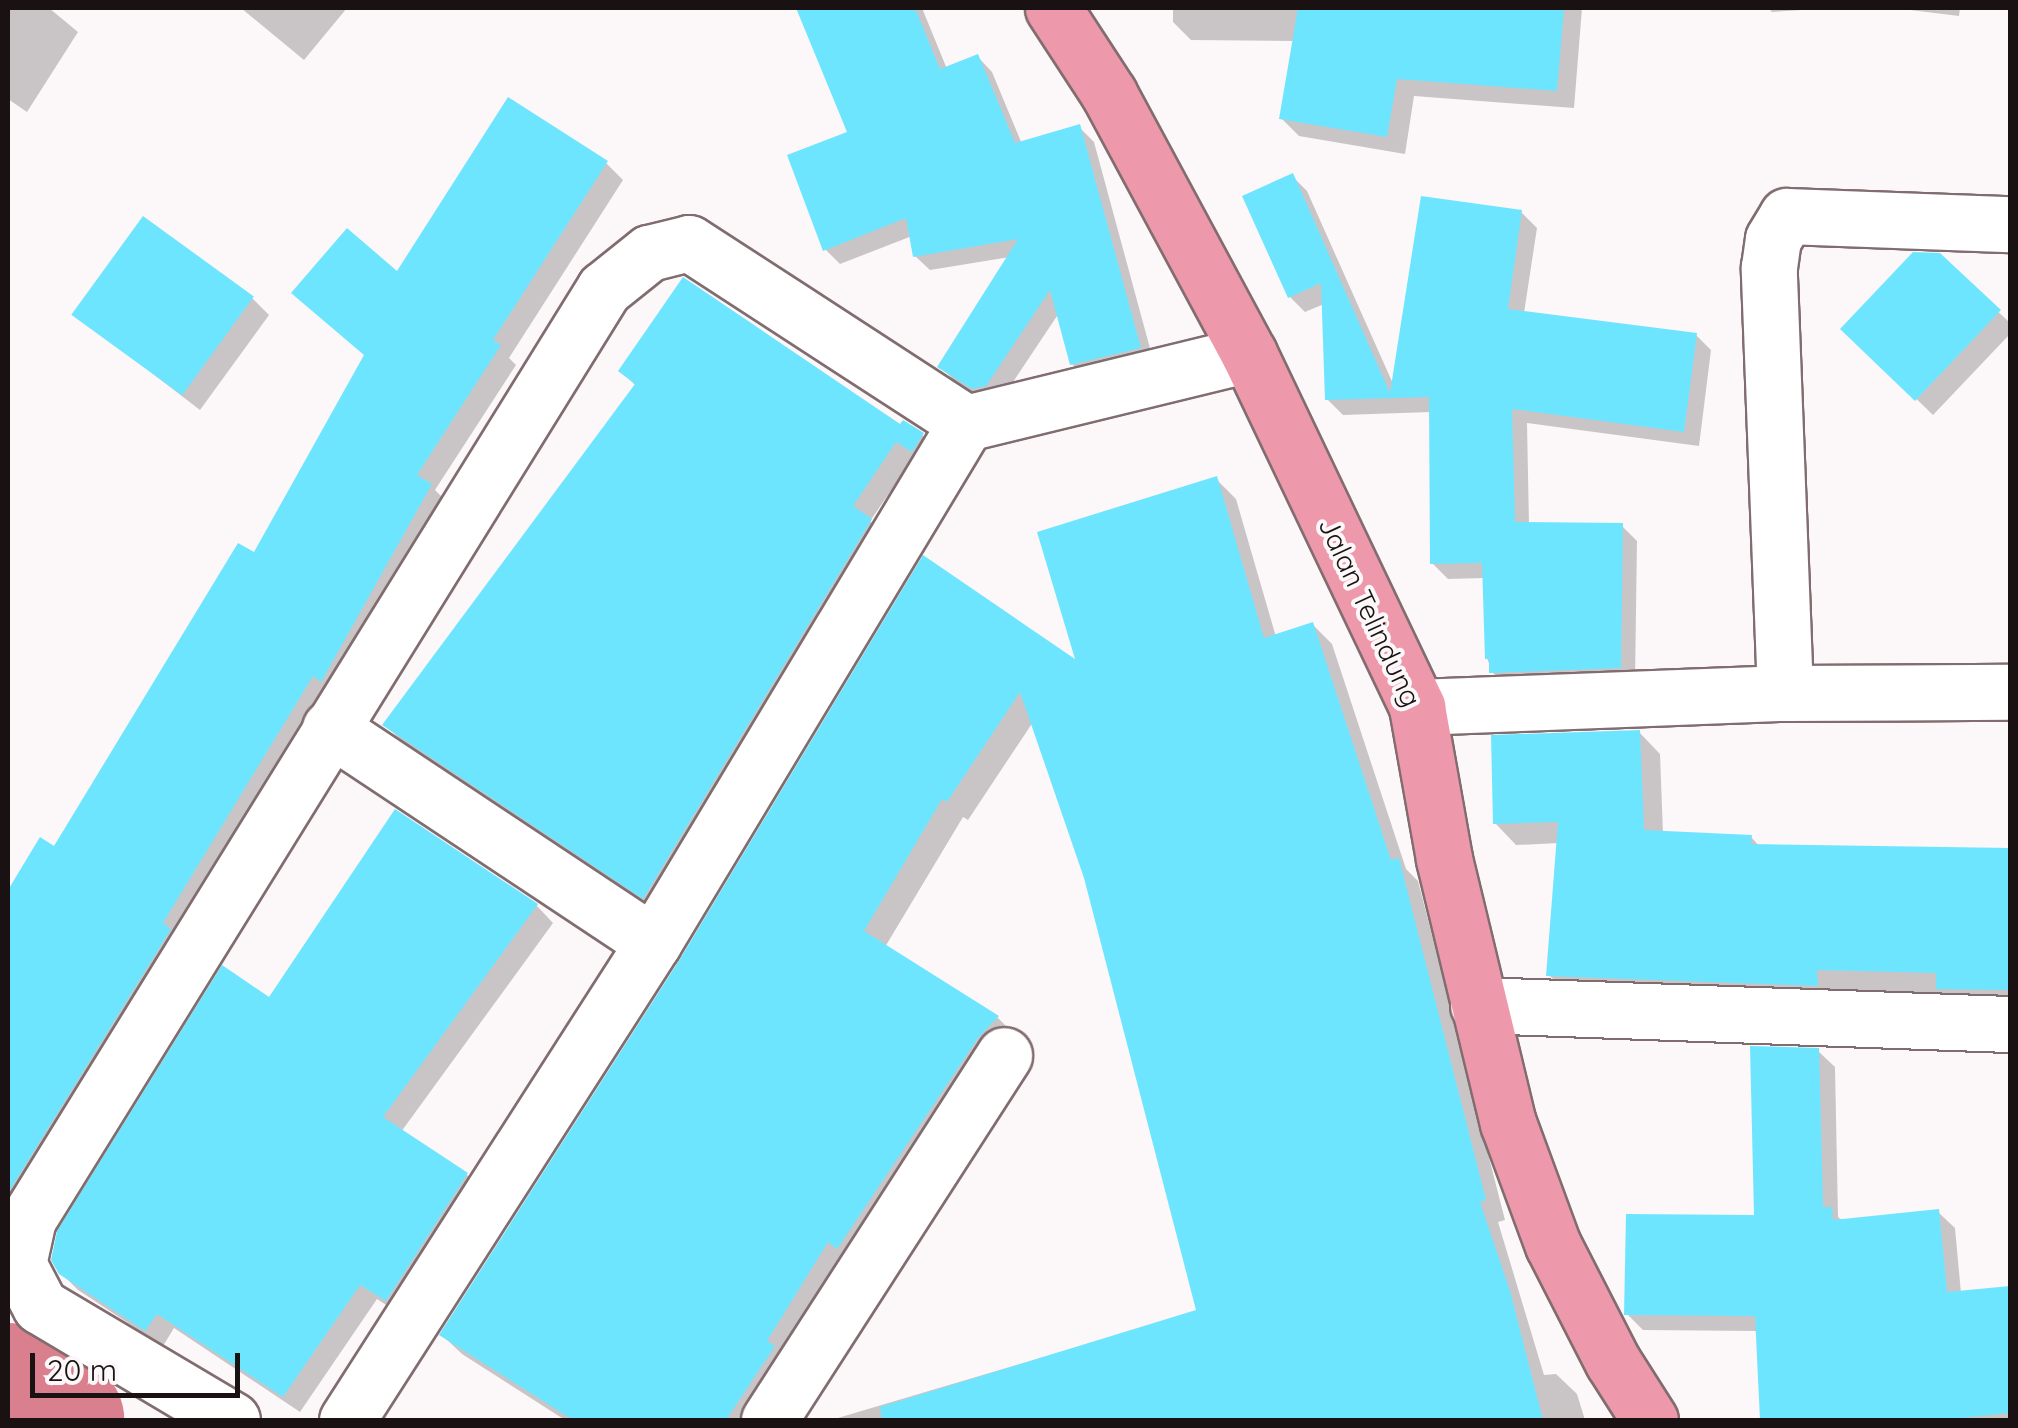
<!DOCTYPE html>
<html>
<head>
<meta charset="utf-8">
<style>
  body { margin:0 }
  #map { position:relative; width:2018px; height:1428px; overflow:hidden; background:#fcf7f8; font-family:Quicksand,sans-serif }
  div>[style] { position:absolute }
  .shadow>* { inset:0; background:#0003 }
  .river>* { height:128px; margin:-64px; padding:0 64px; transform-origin:64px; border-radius:64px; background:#da7f8d }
  .building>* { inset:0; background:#6ee5ff; transform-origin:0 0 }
  .roads { filter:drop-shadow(2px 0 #816d6f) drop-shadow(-2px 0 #816d6f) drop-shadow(0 2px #816d6f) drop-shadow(0 -2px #816d6f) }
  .minor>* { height:55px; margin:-27.5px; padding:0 27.5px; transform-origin:27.5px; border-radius:27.5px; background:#fff }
  .major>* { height:55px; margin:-27.5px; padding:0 27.5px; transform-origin:27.5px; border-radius:27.5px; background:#ee98ab }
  span { translate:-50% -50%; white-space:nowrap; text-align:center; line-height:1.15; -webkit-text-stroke:8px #fcf7f8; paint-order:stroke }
  .street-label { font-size:28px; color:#191112 }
  .frame { position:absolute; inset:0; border:10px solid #191112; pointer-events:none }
  .scale { position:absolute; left:30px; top:1353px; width:210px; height:45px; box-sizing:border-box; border:5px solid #191112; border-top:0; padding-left:12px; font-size:30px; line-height:35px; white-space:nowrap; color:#191112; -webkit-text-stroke:8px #fcf7f8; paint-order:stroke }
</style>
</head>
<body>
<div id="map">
  <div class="shadow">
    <div style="clip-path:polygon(8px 8px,49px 8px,78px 32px,27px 112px,8px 99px)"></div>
    <div style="clip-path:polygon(241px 8px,347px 8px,304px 60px)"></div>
    <div style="clip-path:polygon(798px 8px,922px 8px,947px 69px,978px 57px,992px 72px,1022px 144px,1079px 127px,1094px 142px,1154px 363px,1087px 379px,1072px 364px,1059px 313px,1001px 400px,989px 403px,955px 381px,940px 366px,1010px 257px,930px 270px,915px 256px,912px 236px,840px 264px,825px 249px,850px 133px)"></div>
    <div style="clip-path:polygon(1173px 8px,1582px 8px,1574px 108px,1414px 96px,1405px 154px,1299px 136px,1281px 118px,1295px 41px,1191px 40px,1173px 22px)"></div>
    <div style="clip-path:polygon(1768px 8px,1833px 8px,1772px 12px)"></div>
    <div style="clip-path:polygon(1894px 8px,1960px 8px,1959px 16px)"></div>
    <div style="clip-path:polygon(606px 163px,623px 180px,509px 358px,516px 365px,435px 490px,448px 503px,8px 1244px,8px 950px,30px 920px,8px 900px,8px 894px,41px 840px,54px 849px,254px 556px,366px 357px,397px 275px)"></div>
    <div style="clip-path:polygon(1292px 176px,1307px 191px,1394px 386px,1521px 212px,1537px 228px,1524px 313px,1696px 335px,1711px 350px,1699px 446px,1527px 423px,1529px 525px,1622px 526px,1637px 541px,1635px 682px,1507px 687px,1492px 672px,1487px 658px,1485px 578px,1448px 579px,1432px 563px,1431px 412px,1343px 415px,1327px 399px,1324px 304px,1305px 312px,1290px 297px)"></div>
    <div style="clip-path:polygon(1939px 255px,2010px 323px,2010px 334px,1933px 415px,1844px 329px)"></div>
    <div style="clip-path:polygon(252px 298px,269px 315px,200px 410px,75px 314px)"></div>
    <div style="clip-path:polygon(621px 371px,901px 428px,922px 435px,939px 451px,914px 457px,870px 521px,887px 538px,660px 914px,402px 741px,385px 725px,636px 386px)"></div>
    <div style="clip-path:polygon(1216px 479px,1236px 499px,1276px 637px,1312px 624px,1332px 644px,1406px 869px,1418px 881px,1505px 1220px,1498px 1222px,1544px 1375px,1556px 1374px,1577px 1394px,1585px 1420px,831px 1420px,1199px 1311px,1086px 877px,1033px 722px,968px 820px,963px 817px,885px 947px,998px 1018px,1017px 1037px,759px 1420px,565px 1420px,462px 1354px,442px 1335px,682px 960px,924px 558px,1079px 665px)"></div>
    <div style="clip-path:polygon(1639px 732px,1660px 754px,1663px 834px,1751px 837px,1760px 847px,2010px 850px,2010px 1010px,1959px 1009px,1943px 993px,1570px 996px,1549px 975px,1559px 843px,1516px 845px,1495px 823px)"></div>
    <div style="clip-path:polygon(396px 813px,537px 906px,553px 923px,401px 1132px,467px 1175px,483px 1192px,403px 1316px,377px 1299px,300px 1412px,174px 1328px,163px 1346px,78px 1290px,61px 1273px,270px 1000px)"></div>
    <div style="clip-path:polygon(1818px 1051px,1835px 1067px,1838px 1217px,1843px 1221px,1938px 1212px,1955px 1228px,1961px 1293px,2010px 1288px,2010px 1420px,1762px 1420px,1758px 1331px,1643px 1330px,1626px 1313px,1757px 1218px)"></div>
  </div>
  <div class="river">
    <div style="left:8px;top:1387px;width:62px;rotate:32.4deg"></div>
  </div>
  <div class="building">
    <div style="clip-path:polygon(796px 8px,915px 8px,940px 69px,978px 54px,1015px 143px,1080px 124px,1141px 348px,1070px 365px,1050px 290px,986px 386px,972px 389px,937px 367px,1018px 239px,913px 257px,906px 218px,823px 251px,787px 155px,847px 132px)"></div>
    <div style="clip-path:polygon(1298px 8px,1564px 8px,1557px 91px,1397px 79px,1387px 137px,1279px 119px)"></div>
    <div style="clip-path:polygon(508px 97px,608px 161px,493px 340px,501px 345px,417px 475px,432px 484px,321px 682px,313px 676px,163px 923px,171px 929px,8px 1193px,8px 890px,40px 837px,54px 846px,238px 543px,254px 552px,364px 355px,291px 293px,347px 228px,397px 271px)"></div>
    <div style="clip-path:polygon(1293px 173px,1390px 393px,1421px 196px,1522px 210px,1508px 309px,1697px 333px,1684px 432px,1512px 409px,1515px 522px,1623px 523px,1621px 668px,1489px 673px,1489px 659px,1485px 659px,1482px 563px,1430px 564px,1429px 397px,1325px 400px,1321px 283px,1288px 298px,1242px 196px)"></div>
    <div style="left:143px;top:216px;width:137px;height:122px;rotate:36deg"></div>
    <div style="clip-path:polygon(1913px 252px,1940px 253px,2001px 310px,1915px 401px,1840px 329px)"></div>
    <div style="clip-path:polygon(683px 277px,900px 424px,903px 420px,924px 433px,912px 452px,896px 442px,853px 506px,872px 519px,643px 899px,382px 725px,635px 384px,618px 371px)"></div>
    <div style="clip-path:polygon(1217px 476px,1264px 638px,1313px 622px,1391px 860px,1399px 858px,1486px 1200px,1480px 1202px,1510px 1291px,1543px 1420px,882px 1420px,880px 1407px,1196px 1310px,1084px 878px,1020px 692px,947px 802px,942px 799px,864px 931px,999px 1016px,978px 1038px,837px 1249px,828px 1242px,767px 1341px,775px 1346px,726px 1420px,573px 1420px,439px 1335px,680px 959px,923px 555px,1075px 659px,1037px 532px)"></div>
    <div style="clip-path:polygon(1640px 730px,1644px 830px,1752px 835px,1751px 844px,2010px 848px,2010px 990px,1936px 989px,1936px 973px,1817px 970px,1818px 986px,1546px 976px,1558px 822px,1493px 824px,1491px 735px)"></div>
    <div style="clip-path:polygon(395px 809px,538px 904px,383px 1117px,468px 1173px,386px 1301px,360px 1285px,283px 1397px,157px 1314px,145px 1331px,59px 1274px,51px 1260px,57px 1231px,222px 965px,269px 997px)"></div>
    <div style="clip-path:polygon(1750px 1046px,1819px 1048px,1823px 1207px,1832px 1207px,1833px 1220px,1939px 1209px,1947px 1292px,2010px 1286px,2010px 1413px,1942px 1420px,1760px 1420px,1755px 1316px,1624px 1315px,1626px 1214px,1754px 1215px)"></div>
  </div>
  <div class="roads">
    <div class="minor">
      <div style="left:1785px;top:693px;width:426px;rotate:-92.2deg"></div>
      <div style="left:1769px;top:267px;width:28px;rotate:-82deg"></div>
      <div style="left:1773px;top:239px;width:27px;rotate:-59deg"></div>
      <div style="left:1787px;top:216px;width:223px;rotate:2.1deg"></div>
      <div style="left:1417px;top:707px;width:368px;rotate:-2.2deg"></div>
      <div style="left:1785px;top:693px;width:225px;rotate:-0.3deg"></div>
      <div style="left:330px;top:728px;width:388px;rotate:33.6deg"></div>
      <div style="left:1478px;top:1005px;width:532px;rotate:2.05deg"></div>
      <div style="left:232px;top:1420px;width:223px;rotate:-149.3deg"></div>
      <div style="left:40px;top:1306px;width:47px;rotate:-117.6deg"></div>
      <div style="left:18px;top:1264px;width:46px;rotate:-77.5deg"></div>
      <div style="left:28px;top:1219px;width:1094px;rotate:-58.23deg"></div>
      <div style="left:604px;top:289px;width:58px;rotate:-38.7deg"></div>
      <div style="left:649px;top:253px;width:41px;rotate:-14deg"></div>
      <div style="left:689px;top:243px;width:330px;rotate:33deg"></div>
      <div style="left:347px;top:1420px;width:567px;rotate:-57.32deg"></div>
      <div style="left:653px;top:943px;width:607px;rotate:-58.96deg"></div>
      <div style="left:966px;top:423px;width:291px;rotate:-13.7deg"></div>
      <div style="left:769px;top:1420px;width:434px;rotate:-57.2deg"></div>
    </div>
    <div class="major">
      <div style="left:1053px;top:8px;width:103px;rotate:56.9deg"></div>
      <div style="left:1109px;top:94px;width:295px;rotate:61.7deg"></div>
      <div style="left:1249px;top:354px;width:391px;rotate:64.5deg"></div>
      <div style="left:1417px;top:707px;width:154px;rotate:79.9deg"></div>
      <div style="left:1444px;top:859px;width:272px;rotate:76.4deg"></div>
      <div style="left:1508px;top:1123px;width:130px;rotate:69.8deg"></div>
      <div style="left:1553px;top:1245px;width:131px;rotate:62.9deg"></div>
      <div style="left:1613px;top:1362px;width:69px;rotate:57.5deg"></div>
    </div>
  </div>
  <div class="street-label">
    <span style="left:1370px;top:612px;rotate:65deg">Jalan Telindung</span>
  </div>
  <div class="frame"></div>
  <div class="scale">20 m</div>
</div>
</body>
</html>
